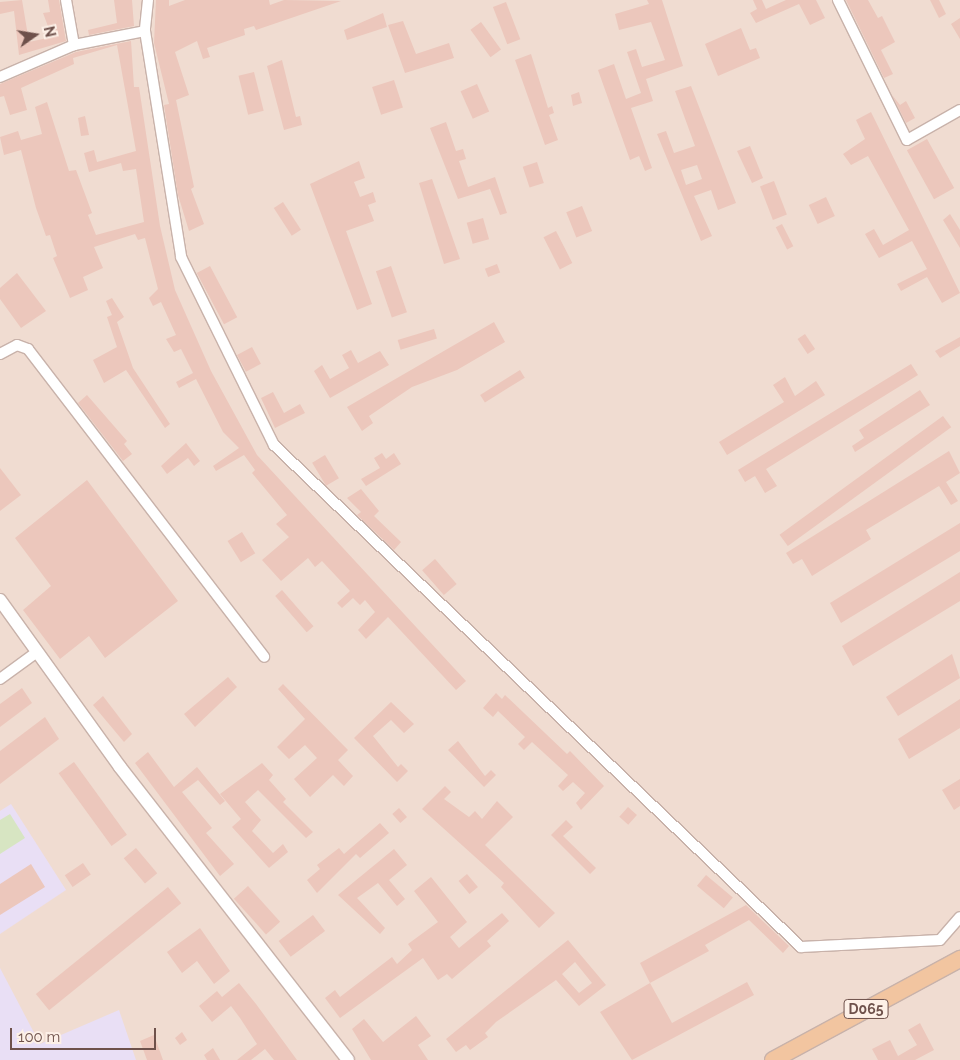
<!DOCTYPE html>
<html>
<head>
<meta charset="utf-8">
<style>
  body { margin:0 }
  #map { position:relative; width:960px; height:1060px; overflow:hidden; background:#f9ece2; font-family:Raleway,sans-serif }
  div>[style] { position:absolute }
  .residential>* { inset:0; background:#f0dcd1; transform-origin:0 0 }
  .education>* { inset:0; background:#e9dff5 }
  .green>* { inset:0; background:#d7e5c2 }
  .building>* { inset:0; background:#ecc7bc; transform-origin:0 0 }
  .roads { filter:drop-shadow(1px 0 #c8b2aa) drop-shadow(-1px 0 #c8b2aa) drop-shadow(0 1px #c8b2aa) drop-shadow(0 -1px #c8b2aa) }
  .minor>* { height:10px; margin:-5px; padding:0 5px; transform-origin:5px; border-radius:5px; background:#fff }
  .tertiary>* { height:12px; margin:-6px; padding:0 6px; transform-origin:6px; border-radius:6px; background:#fff }
  .primary>* { height:16px; margin:-8px; padding:0 8px; transform-origin:8px; border-radius:8px; background:#f2c5a0 }
  span { translate:-50% -50%; white-space:nowrap; text-align:center; line-height:1.15; -webkit-text-stroke:5px #fdf0e7; paint-order:stroke }
  .shield-label span { padding:1px 4px; background:#fdf0e7; border:1px solid; border-radius:4px; -webkit-text-stroke-width:0 }
  .shield-label { font-size:14px; color:#6e514b; font-weight:700 }
  .north { position:absolute; left:10px; top:10px; width:50px; height:50px; -webkit-text-stroke:4px #fdf0e7; paint-order:stroke; rotate:77deg; font-size:14px; font-weight:700; line-height:20px; text-align:center; color:#6e514b }
  .north::after { content:''; display:block; margin:auto; width:18px; height:22px; background:#6e514b; clip-path:polygon(50% 0,100% 100%,50% 72%,0 100%) }
  .scale { position:absolute; left:10px; top:1028px; width:146px; height:22px; box-sizing:border-box; border:2px solid #6e514b; border-top:0; padding-left:6px; font-size:15px; line-height:18px; white-space:nowrap; color:#6e514b; -webkit-text-stroke:4px #fdf0e7; paint-order:stroke }
</style>
</head>
<body>
<div id="map">
  <div class="residential">
    <div style="left:0;top:0;width:960px;height:1060px"></div>
  </div>
  <div class="education">
    <div style="clip-path:polygon(11px 804px,66px 890px,0 934px,0 811px)"></div>
    <div style="clip-path:polygon(0 968px,40px 1044px,119px 1010px,136px 1060px,0 1060px)"></div>
  </div>
  <div class="green">
    <div style="clip-path:polygon(10px 814px,25px 838px,0 854px,0 820px)"></div>
  </div>
  <div class="building">
    <div style="clip-path:polygon(22px 0,29px 42px,52px 37px,43px 13px,50px 12px,48px 0,59px 0,66px 41px,19px 55px,14px 11px,0 14px,0 2px)"></div>
    <div style="clip-path:polygon(114px 0,132px 0,134px 26px,89px 35px,88px 30px,117px 23px)"></div>
    <div style="clip-path:polygon(156px 0,169px 0,169px 6px,185px 0,269px 0,270px 5px,284px 0,341px 1px,256px 30px,254px 26px,244px 29px,245px 35px,207px 48px,210px 57px,203px 59px,197px 41px,175px 52px,189px 95px,176px 100px,194px 187px,191px 189px,204px 224px,189px 231px,178px 195px,164px 105px,169px 104px,154px 43px)"></div>
    <div style="clip-path:polygon(647px 0,662px 0,683px 66px,646px 79px,653px 101px,631px 108px,652px 168px,645px 171px,639px 156px,630px 160px,598px 70px,614px 64px,626px 99px,641px 93px,627px 52px,636px 49px,642px 67px,665px 60px,651px 22px,619px 30px,615px 14px,649px 4px)"></div>
    <div style="clip-path:polygon(753px 0,762px 0,766px 9px,786px 0,816px 0,825px 18px,810px 25px,799px 4px,756px 23px,750px 13px,757px 9px)"></div>
    <div style="clip-path:polygon(846px 0,868px 0,878px 18px,882px 16px,895px 42px,881px 50px,893px 74px,884px 78px)"></div>
    <div style="clip-path:polygon(930px 0,939px 0,946px 14px,939px 18px)"></div>
    <div style="left:506px;top:2px;width:40px;height:14px;rotate:69deg"></div>
    <div style="clip-path:polygon(383px 13px,387px 27px,347px 40px,344px 30px)"></div>
    <div style="clip-path:polygon(960px 18px,960px 39px,951px 24px)"></div>
    <div style="clip-path:polygon(403px 21px,416px 54px,449px 43px,454px 58px,405px 73px,388px 25px)"></div>
    <div style="left:481px;top:22px;width:34px;height:13px;rotate:54deg"></div>
    <div style="clip-path:polygon(741px 28px,750px 50px,756px 48px,760px 58px,718px 76px,705px 44px)"></div>
    <div style="clip-path:polygon(131px 41px,134px 87px,139px 87px,160px 226px,175px 290px,211px 371px,257px 455px,466px 681px,456px 690px,388px 617px,366px 639px,358px 630px,375px 612px,365px 600px,360px 605px,353px 598px,342px 608px,337px 603px,350px 591px,322px 561px,315px 567px,308px 558px,281px 581px,262px 560px,289px 537px,276px 524px,287px 515px,252px 473px,255px 470px,244px 455px,216px 471px,213px 466px,239px 448px,223px 432px,196px 379px,179px 388px,176px 382px,193px 373px,181px 349px,174px 352px,166px 339px,176px 335px,161px 302px,153px 306px,149px 298px,158px 289px,145px 238px,138px 240px,135px 234px,94px 247px,103px 268px,83px 277px,88px 290px,70px 298px,53px 258px,57px 256px,50px 235px,46px 236px,36px 208px,21px 150px,4px 155px,0 137px,18px 131px,21px 140px,42px 134px,35px 107px,47px 102px,69px 171px,76px 170px,92px 213px,88px 215px,96px 235px,144px 222px,136px 169px,123px 171px,121px 163px,89px 172px,84px 153px,94px 150px,97px 162px,136px 151px,117px 45px,73px 58px,74px 64px,21px 88px,27px 110px,10px 115px,4px 96px,0 97px,0 84px,76px 52px)"></div>
    <div style="clip-path:polygon(531px 54px,548px 108px,552px 106px,554px 113px,549px 115px,558px 140px,545px 145px,515px 60px)"></div>
    <div style="clip-path:polygon(282px 60px,296px 117px,300px 116px,302px 125px,284px 130px,267px 66px)"></div>
    <div style="left:254px;top:72px;width:40px;height:16px;rotate:76deg"></div>
    <div style="left:394px;top:80px;width:29px;height:23px;rotate:72deg"></div>
    <div style="left:477px;top:84px;width:30px;height:18px;rotate:66deg"></div>
    <div style="clip-path:polygon(evenodd,691px 86px,736px 203px,718px 210px,711px 190px,694px 196px,712px 236px,701px 241px,657px 134px,666px 131px,674px 153px,695px 146px,675px 91px,691px 86px,697px 165px,702px 179px,686px 185px,681px 170px,697px 165px)"></div>
    <div style="clip-path:polygon(579px 92px,582px 103px,573px 106px,571px 95px)"></div>
    <div style="clip-path:polygon(892px 95px,900px 105px,906px 101px,915px 118px,906px 123px)"></div>
    <div style="clip-path:polygon(871px 112px,960px 293px,942px 303px,927px 277px,901px 291px,897px 284px,927px 269px,912px 241px,879px 258px,865px 234px,874px 229px,883px 245px,909px 230px,868px 156px,851px 165px,843px 154px,865px 139px,856px 120px)"></div>
    <div style="clip-path:polygon(85px 116px,89px 135px,81px 136px,78px 118px)"></div>
    <div style="clip-path:polygon(446px 122px,456px 151px,463px 149px,466px 159px,459px 161px,468px 187px,495px 177px,507px 213px,500px 215px,490px 189px,458px 199px,430px 128px)"></div>
    <div style="left:927px;top:139px;width:56px;height:23px;rotate:61deg"></div>
    <div style="clip-path:polygon(750px 146px,763px 178px,752px 183px,737px 151px)"></div>
    <div style="clip-path:polygon(359px 161px,365px 178px,354px 182px,360px 197px,373px 192px,376px 202px,368px 205px,374px 221px,346px 231px,372px 304px,357px 310px,310px 184px)"></div>
    <div style="left:537px;top:162px;width:22px;height:15px;rotate:72deg"></div>
    <div style="clip-path:polygon(432px 179px,460px 259px,444px 264px,419px 183px)"></div>
    <div style="left:774px;top:181px;width:36px;height:15px;rotate:69deg"></div>
    <div style="left:826px;top:197px;width:21px;height:19px;rotate:65deg"></div>
    <div style="left:283px;top:202px;width:33px;height:11px;rotate:57deg"></div>
    <div style="left:582px;top:206px;width:27px;height:17px;rotate:68deg"></div>
    <div style="clip-path:polygon(950px 214px,960px 230px,960px 248px,943px 220px)"></div>
    <div style="left:483px;top:218px;width:22px;height:17px;rotate:74deg"></div>
    <div style="left:782px;top:224px;width:25px;height:7px;rotate:63deg"></div>
    <div style="left:556px;top:231px;width:36px;height:14px;rotate:63deg"></div>
    <div style="left:497px;top:264px;width:9px;height:13px;rotate:69deg"></div>
    <div style="left:210px;top:266px;width:58px;height:15px;rotate:62deg"></div>
    <div style="left:391px;top:266px;width:49px;height:16px;rotate:71deg"></div>
    <div style="clip-path:polygon(17px 273px,46px 311px,21px 328px,0 299px,0 288px)"></div>
    <div style="clip-path:polygon(112px 298px,124px 317px,117px 322px,133px 368px,170px 424px,165px 428px,126px 370px,104px 383px,93px 360px,117px 347px,107px 317px,112px 315px,106px 301px)"></div>
    <div style="clip-path:polygon(494px 322px,505px 342px,457px 370px,412px 387px,369px 416px,373px 423px,362px 431px,347px 407px)"></div>
    <div style="left:434px;top:329px;width:10px;height:38px;rotate:73deg"></div>
    <div style="left:805px;top:334px;width:18px;height:9px;rotate:56deg"></div>
    <div style="clip-path:polygon(960px 337px,960px 346px,940px 358px,935px 351px)"></div>
    <div style="left:252px;top:347px;width:19px;height:17px;rotate:62deg"></div>
    <div style="clip-path:polygon(351px 350px,358px 363px,380px 351px,389px 365px,330px 398px,314px 371px,322px 365px,330px 379px,349px 368px,342px 355px)"></div>
    <div style="clip-path:polygon(911px 364px,918px 375px,766px 469px,777px 486px,765px 493px,755px 476px,745px 482px,738px 470px)"></div>
    <div style="left:520px;top:370px;width:9px;height:47px;rotate:58deg"></div>
    <div style="clip-path:polygon(785px 377px,795px 396px,816px 381px,825px 395px,727px 455px,719px 442px,784px 402px,773px 385px)"></div>
    <div style="clip-path:polygon(920px 390px,930px 405px,855px 452px,852px 446px,864px 438px,859px 430px)"></div>
    <div style="clip-path:polygon(273px 392px,284px 413px,300px 404px,305px 413px,275px 428px,261px 398px)"></div>
    <div style="clip-path:polygon(87px 395px,127px 441px,124px 444px,132px 454px,123px 461px,78px 403px)"></div>
    <div style="left:943px;top:416px;width:14px;height:202px;rotate:54deg"></div>
    <div style="clip-path:polygon(186px 443px,200px 461px,194px 466px,188px 458px,167px 474px,161px 466px)"></div>
    <div style="clip-path:polygon(949px 451px,960px 473px,946px 482px,958px 501px,951px 505px,939px 486px,866px 530px,871px 539px,812px 576px,802px 559px,793px 564px,786px 553px)"></div>
    <div style="clip-path:polygon(382px 453px,386px 459px,394px 453px,401px 464px,366px 486px,361px 479px,380px 468px,374px 458px)"></div>
    <div style="left:325px;top:455px;width:27px;height:15px;rotate:59deg"></div>
    <div style="clip-path:polygon(0 468px,21px 495px,0 511px)"></div>
    <div style="clip-path:polygon(87px 480px,178px 601px,105px 658px,89px 636px,60px 659px,23px 610px,51px 586px,15px 538px)"></div>
    <div style="clip-path:polygon(361px 489px,379px 511px,374px 516px,401px 542px,394px 550px,357px 515px,361px 512px,347px 498px)"></div>
    <div style="clip-path:polygon(960px 523px,960px 551px,841px 623px,830px 603px)"></div>
    <div style="left:242px;top:532px;width:25px;height:17px;rotate:58deg"></div>
    <div style="left:435px;top:559px;width:33px;height:17px;rotate:49deg"></div>
    <div style="clip-path:polygon(960px 572px,960px 601px,853px 666px,842px 646px)"></div>
    <div style="left:282px;top:590px;width:48px;height:9px;rotate:49deg"></div>
    <div style="clip-path:polygon(952px 654px,960px 678px,898px 716px,886px 697px)"></div>
    <div style="clip-path:polygon(228px 677px,237px 687px,195px 727px,184px 714px)"></div>
    <div style="clip-path:polygon(283px 684px,348px 750px,338px 760px,353px 776px,344px 786px,333px 775px,310px 797px,294px 779px,317px 758px,305px 745px,289px 759px,277px 747px,305px 719px,278px 689px)"></div>
    <div style="clip-path:polygon(22px 688px,32px 703px,0 727px,0 704px)"></div>
    <div style="clip-path:polygon(496px 693px,502px 699px,505px 695px,567px 754px,570px 751px,604px 786px,581px 810px,576px 803px,585px 793px,573px 782px,563px 791px,558px 786px,568px 775px,532px 742px,524px 750px,518px 744px,525px 737px,498px 711px,493px 717px,483px 708px)"></div>
    <div style="clip-path:polygon(103px 696px,132px 734px,124px 742px,93px 705px)"></div>
    <div style="clip-path:polygon(960px 699px,960px 728px,909px 759px,898px 739px)"></div>
    <div style="clip-path:polygon(391px 702px,414px 724px,404px 733px,391px 720px,373px 736px,398px 767px,401px 764px,408px 771px,397px 782px,354px 738px)"></div>
    <div style="clip-path:polygon(45px 717px,59px 739px,0 784px,0 751px)"></div>
    <div style="clip-path:polygon(458px 741px,485px 776px,491px 770px,496px 775px,484px 787px,448px 750px)"></div>
    <div style="clip-path:polygon(148px 752px,174px 787px,197px 767px,225px 801px,220px 805px,198px 780px,182px 792px,212px 828px,206px 833px,234px 864px,220px 876px,135px 763px)"></div>
    <div style="left:74px;top:762px;width:90px;height:19px;rotate:54deg"></div>
    <div style="clip-path:polygon(262px 763px,273px 775px,269px 780px,286px 799px,283px 802px,313px 832px,306px 838px,258px 790px,245px 802px,261px 820px,252px 831px,273px 853px,283px 844px,288px 852px,269px 868px,232px 827px,241px 819px,220px 794px)"></div>
    <div style="clip-path:polygon(960px 779px,960px 806px,954px 810px,942px 790px)"></div>
    <div style="clip-path:polygon(445px 786px,451px 792px,444px 799px,469px 817px,475px 811px,482px 819px,497px 801px,513px 817px,485px 845px,555px 913px,539px 928px,501px 887px,504px 883px,422px 809px)"></div>
    <div style="left:628px;top:807px;width:12px;height:13px;rotate:42deg"></div>
    <div style="left:399px;top:808px;width:12px;height:9px;rotate:48deg"></div>
    <div style="clip-path:polygon(566px 820px,573px 827px,563px 836px,596px 868px,590px 874px,551px 835px)"></div>
    <div style="clip-path:polygon(380px 823px,389px 833px,360px 858px,356px 854px,317px 893px,307px 880px,320px 869px,317px 865px,339px 848px,344px 854px)"></div>
    <div style="left:136px;top:848px;width:33px;height:16px;rotate:50deg"></div>
    <div style="clip-path:polygon(394px 849px,407px 865px,389px 880px,405px 899px,397px 906px,378px 883px,357px 898px,385px 928px,380px 934px,338px 895px)"></div>
    <div style="left:83px;top:863px;width:14px;height:22px;rotate:56deg"></div>
    <div style="clip-path:polygon(31px 864px,45px 887px,0 915px,0 884px)"></div>
    <div style="left:467px;top:874px;width:17px;height:11px;rotate:50deg"></div>
    <div style="left:706px;top:875px;width:35px;height:14px;rotate:40deg"></div>
    <div style="clip-path:polygon(431px 877px,467px 922px,450px 937px,459px 948px,502px 913px,509px 921px,487px 941px,491px 946px,452px 979px,447px 974px,438px 980px,423px 958px,340px 1018px,325px 998px,335px 990px,340px 997px,392px 957px,397px 964px,412px 950px,408px 944px,438px 922px,414px 891px)"></div>
    <div style="left:248px;top:886px;width:48px;height:19px;rotate:48deg"></div>
    <div style="left:168px;top:887px;width:21px;height:170px;rotate:51deg"></div>
    <div style="clip-path:polygon(746px 905px,789px 946px,783px 953px,749px 920px,705px 945px,709px 951px,650px 983px,640px 963px)"></div>
    <div style="left:313px;top:915px;width:20px;height:43px;rotate:53deg"></div>
    <div style="clip-path:polygon(200px 928px,230px 971px,214px 984px,197px 961px,182px 973px,167px 952px)"></div>
    <div style="clip-path:polygon(evenodd,568px 940px,606px 985px,579px 1006px,556px 980px,496px 1022px,485px 1033px,488px 1037px,470px 1050px,466px 1045px,456px 1052px,446px 1039px,568px 940px,575px 962px,592px 983px,579px 993px,562px 974px,575px 962px)"></div>
    <div style="clip-path:polygon(747px 982px,754px 995px,632px 1060px,600px 1012px,650px 983px,672px 1023px)"></div>
    <div style="clip-path:polygon(239px 983px,256px 1004px,297px 1060px,274px 1060px,265px 1049px,251px 1060px,237px 1060px,257px 1044px,240px 1018px,231px 1006px,212px 1022px,199px 1006px,217px 991px,222px 997px)"></div>
    <div style="clip-path:polygon(416px 1016px,431px 1036px,418px 1045px,428px 1060px,371px 1060px,352px 1029px,364px 1019px,383px 1042px)"></div>
    <div style="clip-path:polygon(920px 1023px,934px 1050px,915px 1060px,878px 1060px,872px 1049px,890px 1040px,898px 1056px,917px 1045px,908px 1030px)"></div>
    <div style="clip-path:polygon(182px 1032px,187px 1040px,180px 1045px,175px 1038px)"></div>
    <div style="clip-path:polygon(154px 1035px,163px 1060px,147px 1060px,140px 1041px)"></div>
    <div style="clip-path:polygon(213px 1048px,220px 1060px,207px 1060px,204px 1055px)"></div>
  </div>
  <div class="roads">
    <div class="minor">
      <div style="left:66px;top:0;width:46px;rotate:79.9deg"></div>
      <div style="left:148px;top:0;width:31px;rotate:96deg"></div>
      <div style="left:145px;top:31px;width:229px;rotate:80.9deg"></div>
      <div style="left:181px;top:257px;width:210px;rotate:63.7deg"></div>
      <div style="left:274px;top:445px;width:728px;rotate:43.61deg"></div>
      <div style="left:801px;top:947px;width:139px;rotate:-2.9deg"></div>
      <div style="left:940px;top:940px;width:30px;rotate:-49deg"></div>
      <div style="left:838px;top:0;width:156px;rotate:63.8deg"></div>
      <div style="left:907px;top:140px;width:61px;rotate:-29.5deg"></div>
      <div style="left:0;top:77px;width:81px;rotate:-23.4deg"></div>
      <div style="left:74px;top:45px;width:72px;rotate:-11.2deg"></div>
      <div style="left:0;top:354px;width:19px;rotate:-28deg"></div>
      <div style="left:17px;top:345px;width:12px;rotate:20deg"></div>
      <div style="left:28px;top:349px;width:388px;rotate:52.5deg"></div>
      <div style="left:0;top:679px;width:46px;rotate:-36.1deg"></div>
    </div>
    <div class="tertiary">
      <div style="left:0;top:600px;width:206px;rotate:54.3deg"></div>
      <div style="left:120px;top:767px;width:371px;rotate:52.1deg"></div>
    </div>
    <div class="primary">
      <div style="left:773px;top:1060px;width:213px;rotate:-28.4deg"></div>
    </div>
  </div>
  <div class="shield-label">
    <span style="left:866px;top:1009px">D065</span>
  </div>
  <div class="north">N</div>
  <div class="scale">100 m</div>
</div>
</body>
</html>
